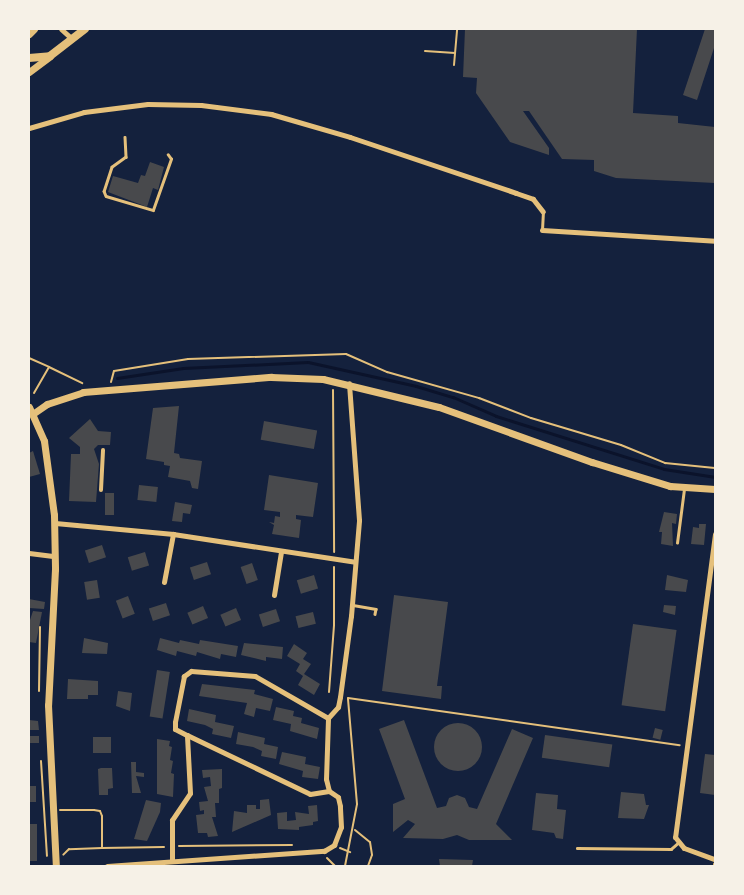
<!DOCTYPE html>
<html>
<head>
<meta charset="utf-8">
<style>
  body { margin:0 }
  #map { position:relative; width:744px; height:895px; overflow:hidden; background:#14213d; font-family:"Open Sans",sans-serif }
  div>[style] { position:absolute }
  .stream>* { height:3px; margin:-1.5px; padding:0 1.5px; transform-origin:1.5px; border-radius:1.5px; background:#0b132b }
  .building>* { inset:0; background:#48494c; transform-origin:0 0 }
  .round { border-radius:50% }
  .path>* { height:2px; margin:-1px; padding:0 1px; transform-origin:1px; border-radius:1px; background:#e5c07b }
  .service>* { height:2.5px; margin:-1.25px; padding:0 1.25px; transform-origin:1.25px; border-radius:1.25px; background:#e5c07b }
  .pedestrian>* { height:4px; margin:-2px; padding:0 2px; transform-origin:2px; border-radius:2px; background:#e5c07b }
  .minor>* { height:5px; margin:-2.5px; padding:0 2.5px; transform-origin:2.5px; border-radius:2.5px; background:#e5c07b }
  .tertiary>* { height:7px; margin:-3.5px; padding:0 3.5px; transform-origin:3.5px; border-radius:3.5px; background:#e5c07b }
  .secondary>* { height:8px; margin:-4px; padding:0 4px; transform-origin:4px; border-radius:4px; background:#e5c07b }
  span { translate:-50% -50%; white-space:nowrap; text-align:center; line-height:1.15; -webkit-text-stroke:5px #f6f1e7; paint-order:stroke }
  .frame { position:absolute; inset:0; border:30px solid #f6f1e7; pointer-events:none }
</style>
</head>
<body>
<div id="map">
  <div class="stream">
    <div style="left:117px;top:378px;width:67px;rotate:-8.6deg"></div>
    <div style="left:183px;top:368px;width:125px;rotate:-2.7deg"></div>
    <div style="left:308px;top:362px;width:111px;rotate:12.5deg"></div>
    <div style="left:416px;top:386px;width:39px;rotate:17deg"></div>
    <div style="left:453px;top:397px;width:47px;rotate:23.8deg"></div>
    <div style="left:496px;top:416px;width:176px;rotate:17.5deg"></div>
    <div style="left:664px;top:469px;width:52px;rotate:8.9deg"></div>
  </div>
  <div class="building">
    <div style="clip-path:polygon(465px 29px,637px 29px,633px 113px,678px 116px,678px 123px,715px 127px,715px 183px,616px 178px,594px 171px,594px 160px,562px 159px,529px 111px,523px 111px,549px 148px,549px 155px,510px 142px,476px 93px,477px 78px,463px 77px)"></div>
    <div style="clip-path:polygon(705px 29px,715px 29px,715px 45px,697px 100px,683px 95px)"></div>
    <div style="clip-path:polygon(150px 162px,164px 167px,158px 190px,153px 188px,147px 207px,108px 192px,113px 176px,138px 183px,141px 175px,145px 176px)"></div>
    <div style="clip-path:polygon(179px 406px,174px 453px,179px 454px,180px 458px,202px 461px,198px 489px,192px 488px,190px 481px,168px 477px,170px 466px,164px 465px,164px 462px,146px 459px,153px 408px)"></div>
    <div style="clip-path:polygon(90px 419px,98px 431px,111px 432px,110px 445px,98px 445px,94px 449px,99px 464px,96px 502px,69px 501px,71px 454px,80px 454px,80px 447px,69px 438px)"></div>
    <div style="left:264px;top:421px;width:54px;height:19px;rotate:10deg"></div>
    <div style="clip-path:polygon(33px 451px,40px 474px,29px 477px,29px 453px)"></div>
    <div style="clip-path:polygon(269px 475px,318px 483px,313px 517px,296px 515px,296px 519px,301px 520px,299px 538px,272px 534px,274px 525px,269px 522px,274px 523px,275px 516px,280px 517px,280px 512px,264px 510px)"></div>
    <div style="left:139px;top:485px;width:19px;height:15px;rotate:6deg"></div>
    <div style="left:105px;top:493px;width:9px;height:22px"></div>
    <div style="clip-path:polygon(175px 502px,192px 505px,190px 514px,183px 513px,182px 522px,172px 521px)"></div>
    <div style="clip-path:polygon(664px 512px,677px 514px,676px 524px,672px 523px,673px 546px,661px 544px,662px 532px,659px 532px)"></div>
    <div style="clip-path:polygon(699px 524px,706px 524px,704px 545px,691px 544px,693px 527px,699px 528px)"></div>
    <div style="left:102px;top:545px;width:13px;height:18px;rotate:72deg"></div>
    <div style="left:145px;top:552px;width:14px;height:18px;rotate:73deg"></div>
    <div style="left:207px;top:562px;width:13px;height:18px;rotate:72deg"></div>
    <div style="left:252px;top:563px;width:18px;height:12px;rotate:71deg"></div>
    <div style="left:314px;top:575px;width:14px;height:18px;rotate:73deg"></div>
    <div style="clip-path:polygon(667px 575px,688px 580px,686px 592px,665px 590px)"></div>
    <div style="left:97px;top:580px;width:18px;height:13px;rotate:81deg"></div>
    <div style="clip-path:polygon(394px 595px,448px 602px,437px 686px,442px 686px,441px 699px,382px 691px)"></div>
    <div style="left:128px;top:596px;width:19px;height:13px;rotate:69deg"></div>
    <div style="clip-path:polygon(29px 599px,45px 602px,44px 609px,29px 608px)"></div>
    <div style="left:166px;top:603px;width:13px;height:18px;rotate:72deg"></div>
    <div style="clip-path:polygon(664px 605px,676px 606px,675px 615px,663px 612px)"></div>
    <div style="left:203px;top:606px;width:13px;height:17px;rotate:67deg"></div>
    <div style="left:236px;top:608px;width:13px;height:17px;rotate:67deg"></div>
    <div style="left:276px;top:609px;width:13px;height:18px;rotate:72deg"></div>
    <div style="clip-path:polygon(33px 611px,42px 612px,36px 643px,29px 642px,29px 623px)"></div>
    <div style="left:313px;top:612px;width:12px;height:18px;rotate:76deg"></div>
    <div style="left:633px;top:624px;width:44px;height:82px;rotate:8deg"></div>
    <div style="clip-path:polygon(84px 638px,108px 643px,107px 654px,82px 653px)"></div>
    <div style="clip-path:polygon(160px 638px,179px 643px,180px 640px,199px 644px,200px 640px,238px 646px,236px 657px,221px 654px,220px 659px,197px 652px,196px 656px,177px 651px,176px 656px,157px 650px)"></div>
    <div style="clip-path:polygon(244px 643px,283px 647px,282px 659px,266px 657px,266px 661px,241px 655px)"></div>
    <div style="clip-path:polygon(294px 644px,307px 653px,303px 659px,311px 664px,304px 674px,320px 684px,314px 695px,298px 685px,303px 676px,296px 671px,300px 664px,287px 656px)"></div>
    <div style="left:157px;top:670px;width:13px;height:47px;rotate:9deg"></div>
    <div style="clip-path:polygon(68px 679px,98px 681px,98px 695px,88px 695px,88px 699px,67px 699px)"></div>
    <div style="clip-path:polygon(202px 684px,255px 690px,254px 694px,273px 699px,270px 711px,256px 708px,254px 717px,244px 714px,247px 703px,199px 696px)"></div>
    <div style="clip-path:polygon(118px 691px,132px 693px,130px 711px,116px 706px)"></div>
    <div style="clip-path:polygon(276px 707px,294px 711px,293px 716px,302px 718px,301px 723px,319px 728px,317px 739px,290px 731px,291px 724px,273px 720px)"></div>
    <div style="clip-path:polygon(189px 709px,216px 715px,215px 722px,234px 726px,231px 738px,212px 734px,213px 729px,205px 725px,187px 721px)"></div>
    <div style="clip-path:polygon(29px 720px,38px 721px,39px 730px,29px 730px)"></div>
    <div style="clip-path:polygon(404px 720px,437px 808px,446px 806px,449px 798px,457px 795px,465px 798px,469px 807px,477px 809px,512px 729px,533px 738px,496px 824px,512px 840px,469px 840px,457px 835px,443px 839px,403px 838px,415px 824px,408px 820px,393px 832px,393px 804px,405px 799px,379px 729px)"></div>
    <div class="round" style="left:434px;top:723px;width:48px;height:48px"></div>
    <div style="left:655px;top:728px;width:8px;height:10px;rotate:14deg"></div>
    <div style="clip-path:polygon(238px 732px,265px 738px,264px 744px,278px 747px,276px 759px,261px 756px,262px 751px,253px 747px,236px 744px)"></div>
    <div style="left:545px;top:735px;width:68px;height:23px;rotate:8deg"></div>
    <div style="left:29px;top:736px;width:10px;height:7px"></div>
    <div style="left:93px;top:737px;width:18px;height:16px"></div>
    <div style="clip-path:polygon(157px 739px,170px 741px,169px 746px,172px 747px,170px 760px,173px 761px,171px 773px,174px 774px,173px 797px,157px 794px)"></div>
    <div style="clip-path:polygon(282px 752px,306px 757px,305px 764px,320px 767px,318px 779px,302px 777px,303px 771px,279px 764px)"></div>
    <div style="clip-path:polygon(705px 754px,715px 755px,715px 795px,700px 793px)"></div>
    <div style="clip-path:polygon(131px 762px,136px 762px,136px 772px,144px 773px,144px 777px,136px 776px,141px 793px,132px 793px)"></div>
    <div style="clip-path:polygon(101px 768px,112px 768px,113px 788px,108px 789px,108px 795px,99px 795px,98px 769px)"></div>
    <div style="clip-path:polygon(222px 769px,222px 788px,219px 789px,219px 803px,215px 803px,216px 817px,212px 817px,218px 836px,208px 837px,207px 833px,198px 833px,196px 815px,204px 814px,204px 810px,200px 811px,199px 802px,208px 801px,204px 787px,211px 786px,210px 777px,203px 778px,202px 770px)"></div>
    <div style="left:29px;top:786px;width:7px;height:16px"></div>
    <div style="clip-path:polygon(621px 792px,644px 794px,646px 805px,649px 805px,644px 819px,618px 818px)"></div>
    <div style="clip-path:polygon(536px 793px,558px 795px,557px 809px,566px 810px,563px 839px,556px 838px,554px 833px,532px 830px)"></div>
    <div style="clip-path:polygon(269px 799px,271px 815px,232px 832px,234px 811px,247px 813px,247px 805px,256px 805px,256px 809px,260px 809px,260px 800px)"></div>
    <div style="clip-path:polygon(146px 800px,161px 803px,160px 812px,147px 841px,134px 839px)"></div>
    <div style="clip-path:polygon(317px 805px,318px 821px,313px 822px,313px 825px,299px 827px,299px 830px,278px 829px,277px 813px,287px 812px,287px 821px,296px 820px,295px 812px,309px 814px,308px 806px)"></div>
    <div style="left:29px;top:824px;width:8px;height:37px"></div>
    <div style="clip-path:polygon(439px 859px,473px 860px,472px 866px,440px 866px)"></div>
  </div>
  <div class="path">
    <div style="left:425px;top:51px;width:30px;rotate:4deg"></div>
    <div style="left:454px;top:65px;width:36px;rotate:-85deg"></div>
    <div style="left:29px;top:358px;width:22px;rotate:24deg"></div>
    <div style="left:111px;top:382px;width:11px;rotate:-75deg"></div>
    <div style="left:114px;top:371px;width:75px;rotate:-9.2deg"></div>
    <div style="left:188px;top:359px;width:158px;rotate:-1.8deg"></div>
    <div style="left:346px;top:354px;width:45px;rotate:23.7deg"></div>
    <div style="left:387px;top:372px;width:96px;rotate:15.8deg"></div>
    <div style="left:479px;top:398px;width:56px;rotate:21deg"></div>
    <div style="left:531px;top:418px;width:94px;rotate:16.7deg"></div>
    <div style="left:621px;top:445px;width:48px;rotate:22.2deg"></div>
    <div style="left:665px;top:463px;width:50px;rotate:5.7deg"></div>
    <div style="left:333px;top:390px;width:162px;rotate:89.6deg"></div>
    <div style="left:34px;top:393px;width:30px;rotate:-60deg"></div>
    <div style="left:49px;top:367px;width:37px;rotate:26deg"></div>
    <div style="left:39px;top:691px;width:64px;rotate:-89.1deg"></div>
    <div style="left:329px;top:692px;width:67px;rotate:-85.7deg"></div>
    <div style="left:334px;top:625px;width:58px;rotate:-90deg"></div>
    <div style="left:41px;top:761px;width:95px;rotate:86.4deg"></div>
    <div style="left:60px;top:810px;width:34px"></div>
    <div style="left:94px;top:810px;width:6px;rotate:9deg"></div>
    <div style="left:100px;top:811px;width:5px;rotate:68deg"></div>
    <div style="left:102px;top:816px;width:32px;rotate:90deg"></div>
    <div style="left:102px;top:848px;width:33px;rotate:178deg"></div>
    <div style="left:69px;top:849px;width:8px;rotate:135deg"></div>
    <div style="left:355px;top:830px;width:19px;rotate:39deg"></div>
    <div style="left:370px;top:842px;width:13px;rotate:81deg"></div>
    <div style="left:372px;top:855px;width:12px;rotate:110deg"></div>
    <div style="left:179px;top:846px;width:113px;rotate:-0.5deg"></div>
    <div style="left:102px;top:848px;width:62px;rotate:-0.9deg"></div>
    <div style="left:340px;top:848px;width:11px;rotate:22deg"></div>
    <div style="left:327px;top:858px;width:11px;rotate:45deg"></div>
    <div style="left:345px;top:866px;width:63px;rotate:-79deg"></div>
    <div style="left:357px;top:804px;width:106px;rotate:-94.9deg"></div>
    <div style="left:348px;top:698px;width:335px;rotate:8.1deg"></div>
  </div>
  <div class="service">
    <div style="left:125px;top:137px;width:20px;rotate:87deg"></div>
    <div style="left:126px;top:157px;width:17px;rotate:144deg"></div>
    <div style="left:112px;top:167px;width:25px;rotate:108deg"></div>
    <div style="left:104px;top:191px;width:5px;rotate:68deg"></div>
    <div style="left:106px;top:196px;width:49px;rotate:16.6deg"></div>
    <div style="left:153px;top:210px;width:54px;rotate:-70.6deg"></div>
    <div style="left:171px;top:159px;width:5px;rotate:-127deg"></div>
    <div style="left:542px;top:230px;width:18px;rotate:-87deg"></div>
    <div style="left:677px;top:543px;width:54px;rotate:-82.6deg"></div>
    <div style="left:353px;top:605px;width:23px;rotate:10deg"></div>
    <div style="left:376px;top:609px;width:5px;rotate:101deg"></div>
    <div style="left:577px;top:848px;width:94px;rotate:0.6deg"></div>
    <div style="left:671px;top:849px;width:9px;rotate:-41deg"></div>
  </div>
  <div class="pedestrian">
    <div style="left:101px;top:490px;width:40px;rotate:-87.1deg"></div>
  </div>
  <div class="minor">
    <div style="left:61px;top:29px;width:13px;rotate:42deg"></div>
    <div style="left:29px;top:128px;width:57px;rotate:-16.2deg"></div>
    <div style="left:84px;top:112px;width:64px;rotate:-7.1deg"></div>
    <div style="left:148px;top:104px;width:53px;rotate:1.1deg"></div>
    <div style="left:201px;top:105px;width:71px;rotate:7.3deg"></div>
    <div style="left:271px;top:114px;width:82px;rotate:16.2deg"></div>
    <div style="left:350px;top:137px;width:175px;rotate:18.6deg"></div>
    <div style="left:516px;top:193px;width:18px;rotate:19deg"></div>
    <div style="left:533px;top:199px;width:16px;rotate:52deg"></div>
    <div style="left:542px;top:230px;width:173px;rotate:3.6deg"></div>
    <div style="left:55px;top:523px;width:119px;rotate:5.3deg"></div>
    <div style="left:173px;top:534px;width:184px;rotate:8.7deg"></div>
    <div style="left:715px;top:534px;width:306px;rotate:97.5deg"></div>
    <div style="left:675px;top:837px;width:14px;rotate:51deg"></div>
    <div style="left:684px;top:848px;width:33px;rotate:20deg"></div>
    <div style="left:29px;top:553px;width:26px;rotate:7deg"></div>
    <div style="left:164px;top:582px;width:49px;rotate:-79.4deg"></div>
    <div style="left:274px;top:595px;width:44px;rotate:-80.8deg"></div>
    <div style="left:328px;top:718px;width:84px;rotate:-150.1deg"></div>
    <div style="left:255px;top:676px;width:64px;rotate:-175.5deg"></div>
    <div style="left:191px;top:671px;width:9px;rotate:144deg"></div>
    <div style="left:184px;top:676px;width:47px;rotate:101.1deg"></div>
    <div style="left:175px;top:722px;width:7px;rotate:90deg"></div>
    <div style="left:175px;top:729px;width:13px;rotate:27deg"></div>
    <div style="left:187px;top:735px;width:136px;rotate:25.6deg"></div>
    <div style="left:310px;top:794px;width:19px;rotate:-9deg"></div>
    <div style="left:172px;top:861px;width:41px;rotate:-90deg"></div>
    <div style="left:172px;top:820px;width:32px;rotate:-56deg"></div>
    <div style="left:190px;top:793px;width:58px;rotate:-93deg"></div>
    <div style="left:107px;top:866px;width:218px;rotate:-4deg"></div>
    <div style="left:324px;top:851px;width:12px;rotate:-31deg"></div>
    <div style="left:334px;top:845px;width:19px;rotate:-69deg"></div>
    <div style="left:341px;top:827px;width:21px;rotate:-93deg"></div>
    <div style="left:340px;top:806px;width:9px;rotate:-103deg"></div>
    <div style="left:338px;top:797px;width:11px;rotate:-146deg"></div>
    <div style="left:329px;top:791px;width:12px;rotate:-104deg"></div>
    <div style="left:326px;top:779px;width:61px;rotate:-88.1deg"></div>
    <div style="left:328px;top:718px;width:15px;rotate:-48deg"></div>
    <div style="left:338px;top:707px;width:10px;rotate:-79deg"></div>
    <div style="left:340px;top:697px;width:82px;rotate:-82.3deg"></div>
    <div style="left:351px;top:616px;width:96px;rotate:-85.2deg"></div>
    <div style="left:359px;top:520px;width:137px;rotate:-94.2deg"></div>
    <div style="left:715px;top:866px;width:2px;rotate:-90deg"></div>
  </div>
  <div class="tertiary">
    <div style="left:29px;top:34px;width:7px;rotate:-45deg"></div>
    <div style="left:29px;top:72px;width:26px;rotate:-37deg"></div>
    <div style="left:29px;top:407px;width:37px;rotate:66deg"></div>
    <div style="left:44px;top:441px;width:75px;rotate:82.3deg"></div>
    <div style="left:54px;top:515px;width:54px;rotate:88.9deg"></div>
    <div style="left:55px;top:569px;width:136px;rotate:92.9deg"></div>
    <div style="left:48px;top:705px;width:161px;rotate:87.2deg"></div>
    <div style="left:34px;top:413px;width:16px;rotate:-35deg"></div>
    <div style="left:47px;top:404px;width:38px;rotate:-18deg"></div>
    <div style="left:83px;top:392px;width:189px;rotate:-4.6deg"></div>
    <div style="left:271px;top:377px;width:52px;rotate:2.2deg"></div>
    <div style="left:323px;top:379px;width:119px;rotate:13.6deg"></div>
    <div style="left:439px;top:407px;width:163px;rotate:19.8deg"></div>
    <div style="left:592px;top:462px;width:82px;rotate:17.1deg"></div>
    <div style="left:670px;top:486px;width:45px;rotate:3.8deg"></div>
  </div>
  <div class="secondary">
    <div style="left:29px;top:58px;width:21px;rotate:-5deg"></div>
    <div style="left:50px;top:56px;width:44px;rotate:-37.6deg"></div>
  </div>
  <div class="frame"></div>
</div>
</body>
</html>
